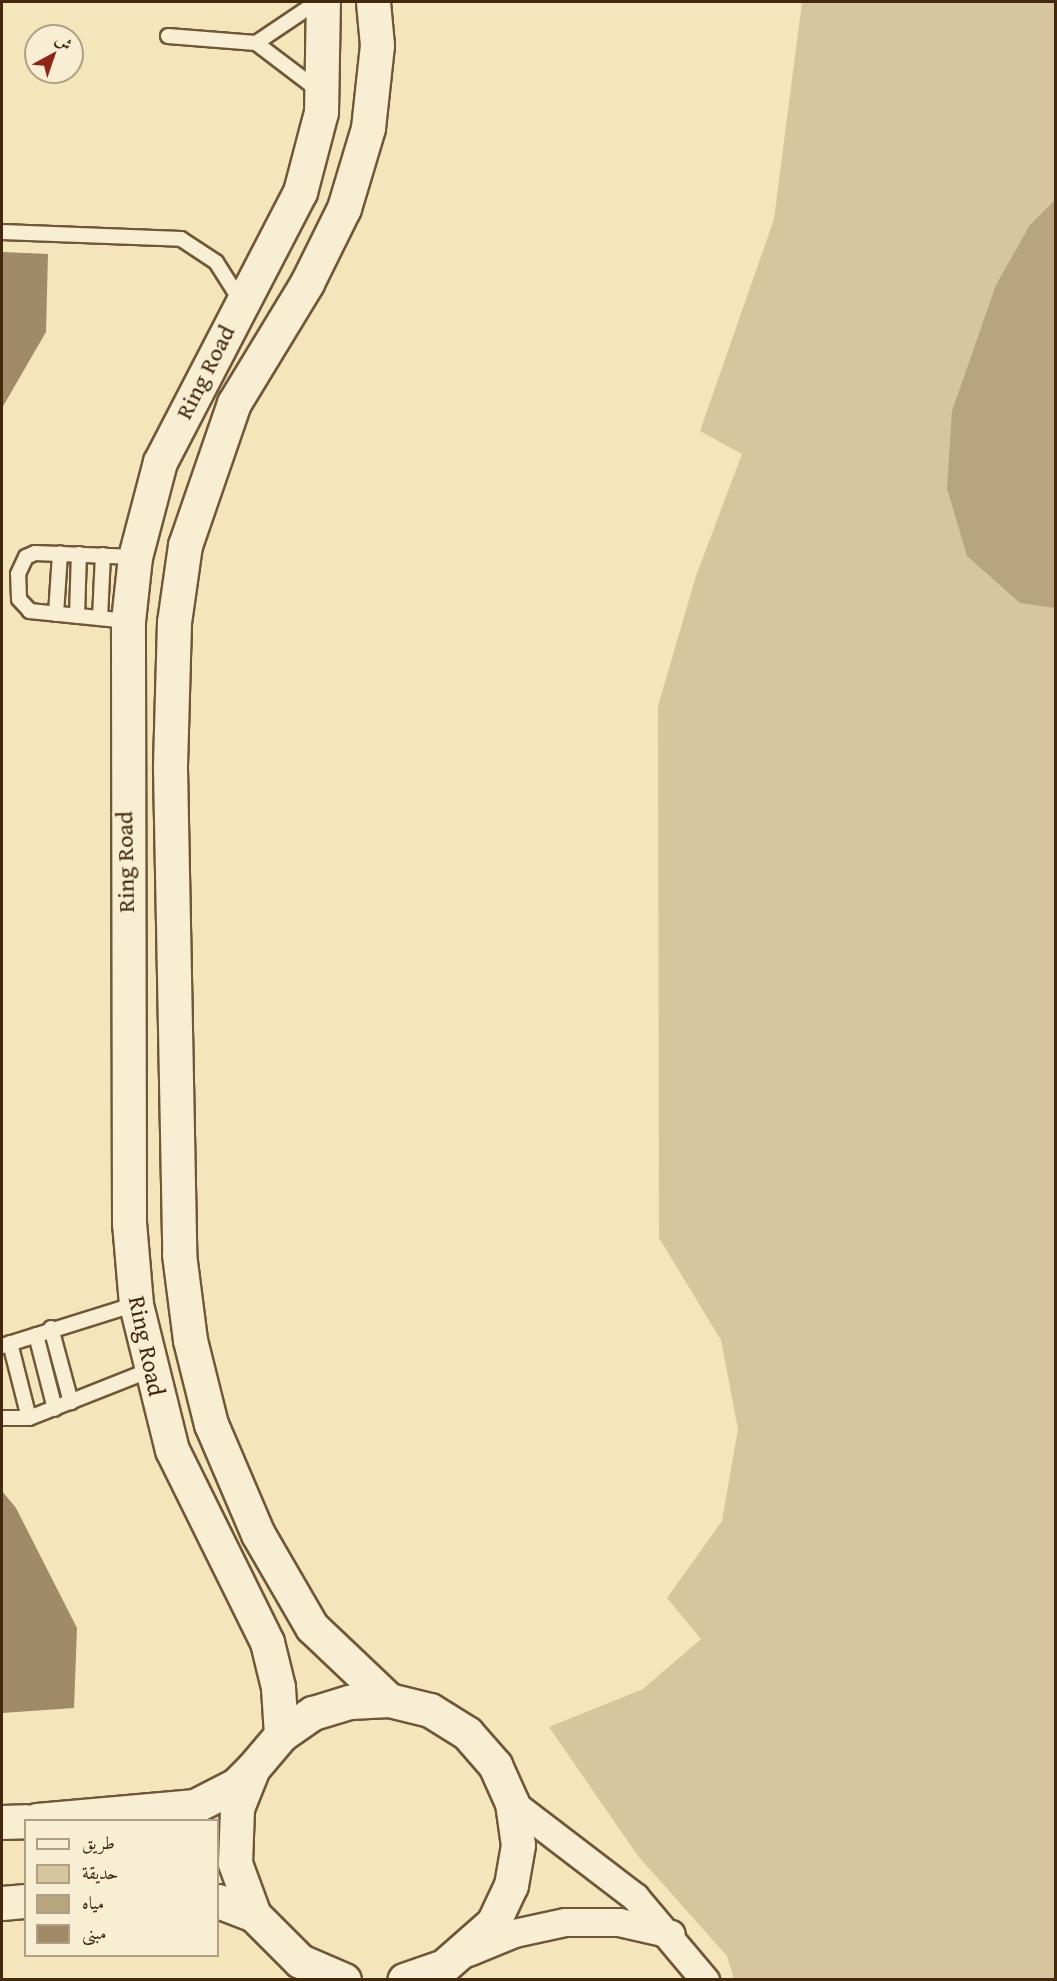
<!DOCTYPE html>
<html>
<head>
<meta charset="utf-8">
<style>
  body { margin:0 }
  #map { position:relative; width:1057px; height:1981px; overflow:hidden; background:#f5e5bb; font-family:"Gentium Book Plus",Amiri,serif }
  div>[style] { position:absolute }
  .green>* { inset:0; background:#d7c59d }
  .water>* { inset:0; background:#b8a580 }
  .building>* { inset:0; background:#a08a67 }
  .roads { filter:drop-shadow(2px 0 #705738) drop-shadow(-2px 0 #705738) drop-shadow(0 2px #705738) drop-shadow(0 -2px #705738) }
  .service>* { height:14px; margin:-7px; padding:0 7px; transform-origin:7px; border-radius:7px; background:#f8eed3 }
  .minor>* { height:27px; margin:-13.5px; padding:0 13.5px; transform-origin:13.5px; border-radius:13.5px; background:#f8eed3 }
  .tertiary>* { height:33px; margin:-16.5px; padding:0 16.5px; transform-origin:16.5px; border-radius:16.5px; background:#f8eed3 }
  span { translate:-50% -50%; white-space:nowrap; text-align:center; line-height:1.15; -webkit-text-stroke:4.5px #f8eed3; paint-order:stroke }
  .street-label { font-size:24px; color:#43280d }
  .frame { position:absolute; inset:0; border:3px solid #43280d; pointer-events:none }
  .legend { position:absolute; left:24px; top:1819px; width:195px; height:138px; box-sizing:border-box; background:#f8eed3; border:2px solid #b09f84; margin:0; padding:8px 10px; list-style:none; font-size:18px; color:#43280d }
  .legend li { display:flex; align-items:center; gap:12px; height:30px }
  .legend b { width:30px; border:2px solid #b09f84 }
  .north { position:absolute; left:24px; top:24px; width:60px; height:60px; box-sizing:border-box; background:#f8eed3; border:2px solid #b09f84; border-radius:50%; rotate:40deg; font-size:16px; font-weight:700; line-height:24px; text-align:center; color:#43280d }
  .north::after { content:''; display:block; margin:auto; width:21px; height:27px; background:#8f2418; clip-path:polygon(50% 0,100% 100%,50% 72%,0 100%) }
</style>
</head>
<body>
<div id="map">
  <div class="green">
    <div style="clip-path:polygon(802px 2px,1055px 2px,1055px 1979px,734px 1979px,727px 1956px,638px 1856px,549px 1727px,643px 1689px,701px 1639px,667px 1598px,722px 1521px,738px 1429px,721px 1340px,659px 1238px,658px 706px,696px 576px,742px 454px,700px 431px,774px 219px)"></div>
  </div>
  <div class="water">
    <div style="clip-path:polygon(1055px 200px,1055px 608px,1020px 603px,967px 556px,947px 488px,952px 411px,996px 285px,1030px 225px)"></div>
  </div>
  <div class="building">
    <div style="clip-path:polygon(2px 252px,48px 254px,46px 332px,2px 408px)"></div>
    <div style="clip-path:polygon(2px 1491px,16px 1508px,77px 1628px,74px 1708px,2px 1713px)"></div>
  </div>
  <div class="roads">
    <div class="service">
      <div style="left:168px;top:36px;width:88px;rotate:4.5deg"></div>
      <div style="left:256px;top:43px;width:78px;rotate:37.2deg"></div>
      <div style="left:256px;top:43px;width:73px;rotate:-33.9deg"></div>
      <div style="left:2px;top:232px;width:179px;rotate:2.2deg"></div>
      <div style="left:181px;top:239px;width:42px;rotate:33.3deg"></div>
      <div style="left:216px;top:262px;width:45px;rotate:57.7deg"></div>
      <div style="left:56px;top:614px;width:61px;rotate:-86.2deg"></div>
      <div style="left:77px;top:616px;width:62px;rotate:-88.2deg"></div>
      <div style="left:100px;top:618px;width:63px;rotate:-87.3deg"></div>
      <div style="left:128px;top:621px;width:99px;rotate:-174.2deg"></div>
      <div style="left:30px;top:611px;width:16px;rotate:-133deg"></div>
      <div style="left:19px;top:599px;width:25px;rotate:-92deg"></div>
      <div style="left:18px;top:574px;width:19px;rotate:-65deg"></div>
      <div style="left:26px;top:557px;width:10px;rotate:-24deg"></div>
      <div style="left:35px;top:553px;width:100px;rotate:2.3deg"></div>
      <div style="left:51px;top:1328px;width:77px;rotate:74.9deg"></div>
      <div style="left:36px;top:1335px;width:76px;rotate:75.6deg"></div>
      <div style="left:10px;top:1343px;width:77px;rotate:75.8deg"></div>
      <div style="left:2px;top:1346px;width:140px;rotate:-17.4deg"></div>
      <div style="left:2px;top:1418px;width:27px"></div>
      <div style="left:29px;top:1418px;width:128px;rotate:-21.6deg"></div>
    </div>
    <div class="minor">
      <div style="left:512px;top:1803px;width:155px;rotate:37.4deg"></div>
      <div style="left:635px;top:1897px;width:109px;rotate:49.9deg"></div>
      <div style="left:468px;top:1952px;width:50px;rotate:-22.4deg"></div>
      <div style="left:514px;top:1933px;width:52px;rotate:-12.2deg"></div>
      <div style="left:565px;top:1922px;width:54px"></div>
      <div style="left:619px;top:1922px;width:53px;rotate:13deg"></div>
    </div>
    <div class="tertiary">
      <div style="left:373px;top:2px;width:43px;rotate:84.7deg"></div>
      <div style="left:377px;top:45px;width:83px;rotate:96.2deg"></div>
      <div style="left:368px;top:128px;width:84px;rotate:106.7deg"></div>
      <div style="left:344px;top:208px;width:84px;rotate:116.3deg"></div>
      <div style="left:307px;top:283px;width:140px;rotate:121.3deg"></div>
      <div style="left:234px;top:403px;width:150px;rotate:109deg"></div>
      <div style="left:185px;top:545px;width:78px;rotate:98.1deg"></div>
      <div style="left:174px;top:622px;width:146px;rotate:91.6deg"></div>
      <div style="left:170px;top:768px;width:486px;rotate:88.9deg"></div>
      <div style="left:179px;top:1254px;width:87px;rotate:82.7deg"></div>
      <div style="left:190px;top:1340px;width:87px;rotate:76deg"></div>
      <div style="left:211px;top:1424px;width:120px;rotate:66.9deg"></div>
      <div style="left:258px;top:1534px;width:108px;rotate:59.9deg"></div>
      <div style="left:312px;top:1627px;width:106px;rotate:43.5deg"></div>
      <div style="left:281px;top:1735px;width:48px;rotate:-93.6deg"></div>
      <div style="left:278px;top:1687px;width:46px;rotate:-103.7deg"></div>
      <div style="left:267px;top:1642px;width:214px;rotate:-116.3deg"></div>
      <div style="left:172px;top:1450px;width:150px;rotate:-103.9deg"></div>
      <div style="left:136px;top:1304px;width:81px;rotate:-94.9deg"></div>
      <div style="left:129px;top:1223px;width:602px;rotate:-90.1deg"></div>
      <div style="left:128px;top:621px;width:64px;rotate:-83.8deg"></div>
      <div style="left:135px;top:557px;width:98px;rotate:-75.3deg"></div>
      <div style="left:160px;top:462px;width:304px;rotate:-62.6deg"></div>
      <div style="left:300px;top:192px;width:83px;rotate:-75.3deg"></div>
      <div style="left:321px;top:112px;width:110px;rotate:-89deg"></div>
      <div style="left:37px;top:1820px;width:159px;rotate:-5.1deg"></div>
      <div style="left:195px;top:1806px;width:46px;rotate:-27.1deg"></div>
      <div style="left:236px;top:1785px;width:23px;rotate:-45deg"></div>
      <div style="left:2px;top:1822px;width:24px;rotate:-2deg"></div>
      <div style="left:218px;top:1901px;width:39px;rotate:21deg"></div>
      <div style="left:2px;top:1903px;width:24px;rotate:-5deg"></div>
      <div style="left:344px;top:1980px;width:48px;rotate:-156.6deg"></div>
      <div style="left:300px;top:1961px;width:65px;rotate:-135deg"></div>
      <div style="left:254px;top:1915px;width:55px;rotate:-110.1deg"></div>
      <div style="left:235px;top:1863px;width:55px;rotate:-87.9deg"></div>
      <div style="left:237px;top:1808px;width:43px;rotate:-68.2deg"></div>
      <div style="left:253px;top:1768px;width:43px;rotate:-49.7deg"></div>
      <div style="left:281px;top:1735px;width:39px;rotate:-35deg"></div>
      <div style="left:313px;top:1713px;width:39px;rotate:-17deg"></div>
      <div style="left:350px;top:1702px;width:39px;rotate:-3deg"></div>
      <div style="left:389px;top:1700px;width:42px;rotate:13.7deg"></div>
      <div style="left:430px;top:1710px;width:44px;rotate:31.9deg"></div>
      <div style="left:467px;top:1733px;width:43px;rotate:48.8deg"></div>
      <div style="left:495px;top:1765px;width:42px;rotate:65.9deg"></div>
      <div style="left:512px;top:1803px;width:42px;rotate:81.9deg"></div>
      <div style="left:518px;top:1845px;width:41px;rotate:99.9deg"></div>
      <div style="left:511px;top:1885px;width:42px;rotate:115.3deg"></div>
      <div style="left:493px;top:1923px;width:65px;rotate:138.7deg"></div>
      <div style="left:444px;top:1966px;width:42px;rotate:160.7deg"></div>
    </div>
  </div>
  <div class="street-label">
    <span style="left:205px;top:372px;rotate:-63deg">Ring Road</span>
    <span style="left:125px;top:862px;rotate:-91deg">Ring Road</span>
    <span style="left:147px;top:1346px;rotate:78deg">Ring Road</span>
  </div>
  <div class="frame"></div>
  <ul class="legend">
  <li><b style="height:8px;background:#f8eed3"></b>طريق</li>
  <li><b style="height:16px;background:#d7c59d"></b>حديقة</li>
  <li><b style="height:16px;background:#b8a580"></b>مياه</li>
  <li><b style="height:16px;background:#a08a67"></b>مبنى</li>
  </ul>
  <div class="north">ش</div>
</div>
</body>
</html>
